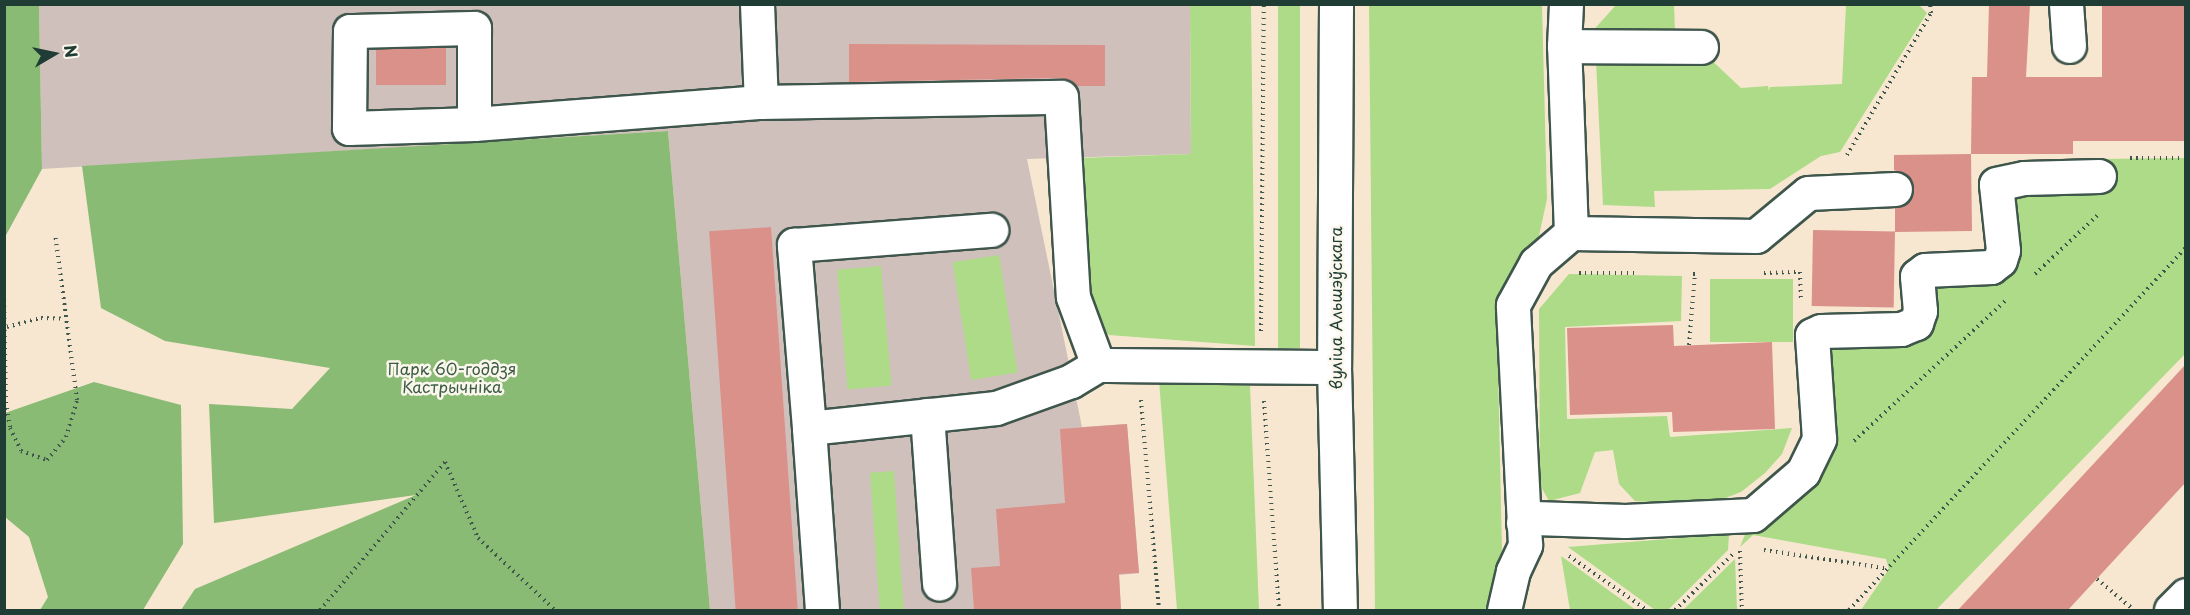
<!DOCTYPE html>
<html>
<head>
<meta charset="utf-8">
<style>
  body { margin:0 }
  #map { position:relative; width:2190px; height:615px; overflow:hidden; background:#f7e7d1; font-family:"Playpen Sans",sans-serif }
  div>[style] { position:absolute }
  .industrial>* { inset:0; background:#d0c0bc }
  .green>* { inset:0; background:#addb87; transform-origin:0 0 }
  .forest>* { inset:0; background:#8abb74 }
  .building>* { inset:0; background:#da9189; transform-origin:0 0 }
  .path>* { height:4px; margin-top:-2px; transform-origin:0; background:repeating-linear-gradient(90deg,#3f564c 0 1.5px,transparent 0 6px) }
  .roads { filter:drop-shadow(2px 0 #3f564c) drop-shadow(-2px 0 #3f564c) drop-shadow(0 2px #3f564c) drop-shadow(0 -2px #3f564c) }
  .minor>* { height:33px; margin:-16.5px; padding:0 16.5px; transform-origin:16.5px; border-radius:16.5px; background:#fff }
  .major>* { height:33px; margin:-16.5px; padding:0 16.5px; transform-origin:16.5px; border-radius:16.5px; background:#fff }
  span { translate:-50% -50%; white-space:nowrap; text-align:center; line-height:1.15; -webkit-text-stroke:5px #fbf7ec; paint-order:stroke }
  .street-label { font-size:16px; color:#1f3d34 }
  .park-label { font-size:16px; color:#3b5d45 }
  .frame { position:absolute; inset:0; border:6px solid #1f3d34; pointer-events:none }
  .north { position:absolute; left:24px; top:24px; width:60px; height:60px; -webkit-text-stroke:4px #fbf7ec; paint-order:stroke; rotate:81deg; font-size:16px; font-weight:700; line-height:24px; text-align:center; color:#1f3d34 }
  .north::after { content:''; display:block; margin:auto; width:21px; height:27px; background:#1f3d34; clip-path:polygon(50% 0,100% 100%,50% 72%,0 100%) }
</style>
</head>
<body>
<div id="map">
  <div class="industrial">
    <div style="clip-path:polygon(39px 5px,1190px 5px,1191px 154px,1027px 159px,1082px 427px,1127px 424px,1139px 573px,1119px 575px,1121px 610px,710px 610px,668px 131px,42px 169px)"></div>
  </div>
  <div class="green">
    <div style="clip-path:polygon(1190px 5px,1251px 5px,1255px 346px,1109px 335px,1095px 324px,1089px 310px,1080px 158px,1191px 154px)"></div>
    <div style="left:1278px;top:5px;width:22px;height:343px"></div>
    <div style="clip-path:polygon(1369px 5px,1542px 5px,1547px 199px,1539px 236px,1502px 297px,1497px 322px,1502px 550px,1499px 584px,1485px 610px,1375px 610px)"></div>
    <div style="clip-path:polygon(1616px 5px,1674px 5px,1675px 32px,1590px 34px)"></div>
    <div style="clip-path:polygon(1846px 5px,1919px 5px,1927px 13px,1840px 152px,1821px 156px,1770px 189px,1654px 191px,1655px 207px,1603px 205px,1596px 60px,1705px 54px,1741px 88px,1768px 86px,1769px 91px,1770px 87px,1842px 84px)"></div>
    <div style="clip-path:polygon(2185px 158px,2185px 354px,1936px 610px,1861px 610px,1889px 569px,1886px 559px,1753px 535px,1740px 547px,1753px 515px,1803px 472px,1812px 335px,1901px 329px,1917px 276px,1991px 267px,1996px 184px,2099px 176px,2099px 159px)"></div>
    <div style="left:999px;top:255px;width:119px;height:47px;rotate:81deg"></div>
    <div style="left:881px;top:266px;width:120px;height:44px;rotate:85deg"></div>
    <div style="clip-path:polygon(1569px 274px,1682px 276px,1681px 321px,1565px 327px,1567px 419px,1667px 416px,1670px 437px,1792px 428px,1782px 454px,1765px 473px,1741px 492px,1718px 501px,1695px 505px,1635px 501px,1619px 484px,1613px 450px,1595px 452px,1580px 493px,1549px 501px,1540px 485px,1539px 309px)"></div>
    <div style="left:1710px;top:279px;width:83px;height:63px"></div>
    <div style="clip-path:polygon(1159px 380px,1250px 386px,1259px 610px,1177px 610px)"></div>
    <div style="left:894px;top:471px;width:139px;height:24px;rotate:86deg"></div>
    <div style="clip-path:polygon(1729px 534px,1728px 550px,1668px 610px,1655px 610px,1568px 547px)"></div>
    <div style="clip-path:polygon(1561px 556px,1636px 610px,1570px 610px)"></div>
    <div style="clip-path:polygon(1735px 559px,1737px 610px,1683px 610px)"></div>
  </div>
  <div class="forest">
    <div style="clip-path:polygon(5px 4px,39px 5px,42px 169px,5px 237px)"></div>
    <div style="clip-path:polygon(668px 131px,710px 610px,181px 610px,195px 589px,416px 495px,214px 523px,209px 404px,292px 409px,330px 368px,165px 341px,101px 308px,82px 166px)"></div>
    <div style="clip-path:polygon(94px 382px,181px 405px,183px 544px,143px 610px,40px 610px,48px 597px,29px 537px,5px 517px,5px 413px)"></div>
  </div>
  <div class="building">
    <div style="clip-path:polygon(1989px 4px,2030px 4px,2026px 77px,2102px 77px,2102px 4px,2186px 4px,2186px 141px,2073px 141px,2073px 154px,1971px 154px,1972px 77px,1987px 77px)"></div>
    <div style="clip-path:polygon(849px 44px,1105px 45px,1105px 86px,1076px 86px,1061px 78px,849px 82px)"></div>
    <div style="left:446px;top:47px;width:38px;height:70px;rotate:90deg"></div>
    <div style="clip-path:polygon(1971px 154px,1972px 231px,1895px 232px,1895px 208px,1906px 204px,1914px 189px,1910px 178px,1894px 170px,1894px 155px)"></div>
    <div style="left:771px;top:227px;width:384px;height:62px;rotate:86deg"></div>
    <div style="left:1813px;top:230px;width:82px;height:76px;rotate:1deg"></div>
    <div style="clip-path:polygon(1673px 325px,1674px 346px,1772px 342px,1775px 429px,1673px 432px,1672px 412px,1570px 415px,1567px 328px)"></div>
    <div style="clip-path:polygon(2186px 364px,2186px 482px,2068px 610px,1958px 610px)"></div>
    <div style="clip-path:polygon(1127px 424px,1139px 573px,1119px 574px,1121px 610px,974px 610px,971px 568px,1000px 566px,996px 509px,1065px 503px,1060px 429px)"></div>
  </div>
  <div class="path">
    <div style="left:1847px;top:155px;width:165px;rotate:-59.4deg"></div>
    <div style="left:1931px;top:13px;width:9px;rotate:-96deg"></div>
    <div style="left:2130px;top:158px;width:56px"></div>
    <div style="left:1579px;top:273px;width:59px"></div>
    <div style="left:1764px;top:273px;width:36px;rotate:-2deg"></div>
    <div style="left:1800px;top:272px;width:28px;rotate:88deg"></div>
    <div style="left:2035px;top:274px;width:89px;rotate:-43.2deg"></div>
    <div style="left:4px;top:294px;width:108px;rotate:88.9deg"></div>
    <div style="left:6px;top:402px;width:26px;rotate:81deg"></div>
    <div style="left:10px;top:428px;width:25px;rotate:64deg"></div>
    <div style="left:21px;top:451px;width:28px;rotate:19deg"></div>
    <div style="left:47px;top:460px;width:30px;rotate:-50deg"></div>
    <div style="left:66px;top:437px;width:39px;rotate:-73deg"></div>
    <div style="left:77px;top:400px;width:167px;rotate:-97.5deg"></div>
    <div style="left:7px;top:327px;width:35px;rotate:-15deg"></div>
    <div style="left:41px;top:318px;width:24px;rotate:2deg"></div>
    <div style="left:1261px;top:331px;width:327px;rotate:-89.5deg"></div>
    <div style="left:1689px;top:345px;width:71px;rotate:-85.2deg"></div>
    <div style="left:1695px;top:274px;width:5px;rotate:180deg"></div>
    <div style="left:1141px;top:400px;width:211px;rotate:85.1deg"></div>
    <div style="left:1264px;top:401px;width:210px;rotate:85.9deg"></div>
    <div style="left:1854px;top:441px;width:206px;rotate:-42.8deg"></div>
    <div style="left:1764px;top:550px;width:126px;rotate:8.6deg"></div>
    <div style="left:1740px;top:551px;width:59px;rotate:88.1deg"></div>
    <div style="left:1569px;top:556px;width:95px;rotate:34.7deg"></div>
    <div style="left:2097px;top:579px;width:48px;rotate:40deg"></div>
    <div style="left:320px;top:610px;width:194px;rotate:-49.8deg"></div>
    <div style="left:445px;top:462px;width:83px;rotate:66.5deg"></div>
    <div style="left:478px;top:538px;width:105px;rotate:43.1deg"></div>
    <div style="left:1675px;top:610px;width:83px;rotate:-44deg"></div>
    <div style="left:1849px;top:610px;width:495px;rotate:-47.1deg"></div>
  </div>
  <div class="roads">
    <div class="minor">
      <div style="left:757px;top:4px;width:98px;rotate:87.7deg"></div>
      <div style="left:761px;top:102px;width:300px;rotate:-1deg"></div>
      <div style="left:1061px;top:97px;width:200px;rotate:86.6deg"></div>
      <div style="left:1073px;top:297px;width:72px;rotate:69.8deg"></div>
      <div style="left:1098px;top:365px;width:236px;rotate:0.5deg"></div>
      <div style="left:2066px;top:4px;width:42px;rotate:85.9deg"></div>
      <div style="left:1564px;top:46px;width:137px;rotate:0.4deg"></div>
      <div style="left:474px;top:124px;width:96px;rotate:-90deg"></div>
      <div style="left:474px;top:28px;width:124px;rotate:178.6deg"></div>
      <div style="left:350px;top:31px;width:97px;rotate:90.6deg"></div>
      <div style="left:349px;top:128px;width:125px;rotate:-1.8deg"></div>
      <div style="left:474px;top:124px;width:288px;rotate:-4.4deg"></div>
      <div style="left:1571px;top:233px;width:185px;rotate:0.9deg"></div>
      <div style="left:1756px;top:236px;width:67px;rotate:-39.6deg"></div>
      <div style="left:1808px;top:193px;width:87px;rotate:-2.6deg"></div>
      <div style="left:927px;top:415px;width:169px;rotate:85.9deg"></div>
      <div style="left:809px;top:428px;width:184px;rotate:-94.7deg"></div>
      <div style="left:794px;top:245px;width:198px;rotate:-4.4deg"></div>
      <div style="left:1523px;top:523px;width:12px;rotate:-24deg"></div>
      <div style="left:1534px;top:518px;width:91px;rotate:1.9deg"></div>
      <div style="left:1625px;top:521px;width:128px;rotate:-2.7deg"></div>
      <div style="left:1753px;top:515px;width:66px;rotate:-40.7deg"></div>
      <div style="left:1803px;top:472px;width:37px;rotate:-64deg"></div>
      <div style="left:1819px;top:439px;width:104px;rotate:-93.9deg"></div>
      <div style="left:1812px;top:335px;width:10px;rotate:-24deg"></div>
      <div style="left:1821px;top:331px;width:80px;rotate:-1.4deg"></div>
      <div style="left:1901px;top:329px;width:16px;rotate:-22deg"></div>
      <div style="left:1916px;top:323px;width:13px;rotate:-72deg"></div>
      <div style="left:1920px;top:311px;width:35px;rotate:-95deg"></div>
      <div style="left:1917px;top:276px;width:10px;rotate:-37deg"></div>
      <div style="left:1925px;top:270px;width:66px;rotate:-2.6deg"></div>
      <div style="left:1991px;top:267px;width:11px;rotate:-38deg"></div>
      <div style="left:2000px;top:260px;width:10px;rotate:-73deg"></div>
      <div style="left:2003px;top:250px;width:66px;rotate:-96.1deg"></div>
      <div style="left:1996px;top:184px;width:29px;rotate:-12deg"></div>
      <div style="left:2024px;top:178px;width:75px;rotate:-1.5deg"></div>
      <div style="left:822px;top:610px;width:182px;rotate:-94.1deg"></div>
      <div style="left:809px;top:428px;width:188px;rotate:-6.1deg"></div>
      <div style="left:996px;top:408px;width:80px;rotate:-19.8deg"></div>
      <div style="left:1071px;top:381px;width:31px;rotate:-31deg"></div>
      <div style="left:1504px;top:610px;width:40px;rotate:-77deg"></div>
      <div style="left:1513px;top:571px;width:29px;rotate:-65deg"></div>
      <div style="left:1525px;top:545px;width:240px;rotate:-92.9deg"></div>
      <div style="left:1513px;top:305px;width:48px;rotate:-61.3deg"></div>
      <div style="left:1536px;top:263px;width:46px;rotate:-40.6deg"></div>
      <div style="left:1571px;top:233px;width:187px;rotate:-92.1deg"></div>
      <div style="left:1564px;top:46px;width:42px;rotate:-87.3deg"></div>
      <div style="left:2171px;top:610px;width:21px;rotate:-45deg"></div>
    </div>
    <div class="major">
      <div style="left:1336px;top:4px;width:363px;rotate:90.3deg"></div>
      <div style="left:1334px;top:367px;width:243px;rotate:88.6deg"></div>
    </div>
  </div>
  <div class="street-label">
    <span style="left:1335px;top:308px;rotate:-90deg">вуліца Альшэўскага</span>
  </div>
  <div class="park-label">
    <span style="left:452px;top:377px">Парк 60-годдзя<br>Кастрычніка</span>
  </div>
  <div class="frame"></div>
  <div class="north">N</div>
</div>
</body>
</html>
